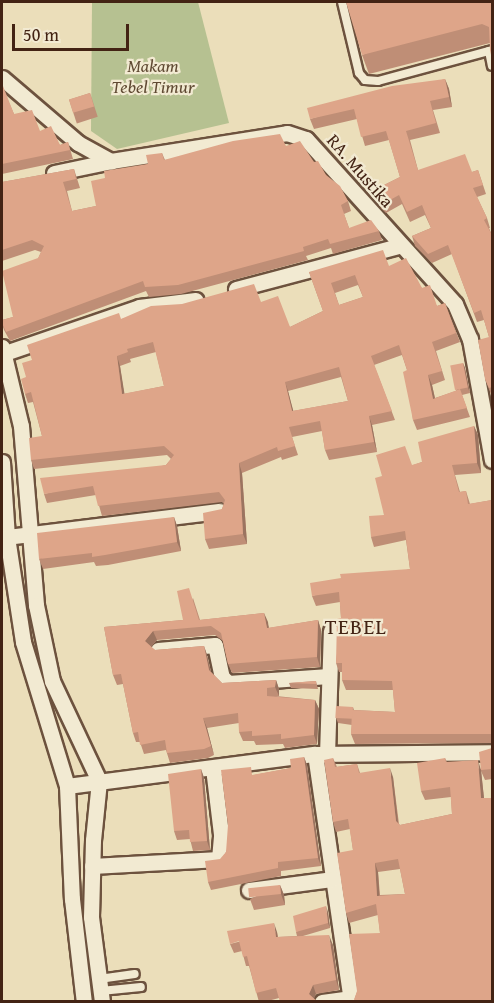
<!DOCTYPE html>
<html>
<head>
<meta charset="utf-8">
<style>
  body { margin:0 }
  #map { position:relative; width:494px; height:1003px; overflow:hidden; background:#ebdeba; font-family:"Gentium Book Plus",serif }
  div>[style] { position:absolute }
  .green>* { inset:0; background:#b6c191 }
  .roads { filter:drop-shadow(2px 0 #6d523e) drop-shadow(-2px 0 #6d523e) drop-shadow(0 2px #6d523e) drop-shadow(0 -2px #6d523e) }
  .lane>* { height:8px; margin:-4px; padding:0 4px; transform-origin:4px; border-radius:4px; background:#f2ead2 }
  .street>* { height:15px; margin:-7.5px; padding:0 7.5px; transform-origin:7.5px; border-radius:7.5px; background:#f2ead2 }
  .wall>* { inset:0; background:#bf8e76; transform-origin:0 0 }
  .shaded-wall>* { inset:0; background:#9b7460 }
  .building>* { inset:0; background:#dea589; transform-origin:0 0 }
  span { translate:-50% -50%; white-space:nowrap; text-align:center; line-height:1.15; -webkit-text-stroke:4.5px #f2ead2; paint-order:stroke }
  .park-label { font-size:18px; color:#604a33; font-style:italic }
  .street-label { font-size:18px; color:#432314 }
  .quarter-label { font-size:21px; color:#432314; letter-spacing:1.5px }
  .frame { position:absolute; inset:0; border:3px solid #432314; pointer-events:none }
  .scale { position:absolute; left:12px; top:24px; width:117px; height:27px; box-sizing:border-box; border:3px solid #432314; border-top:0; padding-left:8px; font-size:18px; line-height:21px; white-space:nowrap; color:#432314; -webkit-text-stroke:4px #f2ead2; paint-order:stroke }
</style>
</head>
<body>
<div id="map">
  <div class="green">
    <div style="clip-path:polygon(92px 2px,198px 2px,229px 123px,117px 149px,91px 131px)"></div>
  </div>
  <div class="roads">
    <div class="lane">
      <div style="left:342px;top:2px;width:73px;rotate:76.5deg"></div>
      <div style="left:359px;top:73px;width:9px;rotate:49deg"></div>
      <div style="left:365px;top:80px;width:13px;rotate:4deg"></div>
      <div style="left:378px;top:81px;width:118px;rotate:-15.2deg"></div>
      <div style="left:489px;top:51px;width:15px;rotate:79deg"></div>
      <div style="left:99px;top:979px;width:36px;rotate:-8deg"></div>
      <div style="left:101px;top:991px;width:40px;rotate:-5.7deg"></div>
    </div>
    <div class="street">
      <div style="left:2px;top:78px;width:100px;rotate:40.5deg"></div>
      <div style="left:78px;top:143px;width:38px;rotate:29deg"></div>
      <div style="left:111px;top:161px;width:178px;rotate:-9deg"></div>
      <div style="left:287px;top:133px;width:20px;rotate:18deg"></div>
      <div style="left:306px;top:139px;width:222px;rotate:47.9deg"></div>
      <div style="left:455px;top:304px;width:38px;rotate:67deg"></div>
      <div style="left:470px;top:339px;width:123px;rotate:79.7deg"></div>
      <div style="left:54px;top:173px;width:58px;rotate:-11.9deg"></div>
      <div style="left:236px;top:289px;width:169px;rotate:-14.8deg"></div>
      <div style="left:2px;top:347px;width:81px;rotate:76.5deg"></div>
      <div style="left:21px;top:426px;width:180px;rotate:85.2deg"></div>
      <div style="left:36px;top:605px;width:78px;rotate:78.1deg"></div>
      <div style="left:52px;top:681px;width:110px;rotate:64.8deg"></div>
      <div style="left:99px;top:781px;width:59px;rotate:95.8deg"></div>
      <div style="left:93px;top:840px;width:77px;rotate:91.5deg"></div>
      <div style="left:91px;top:917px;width:86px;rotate:82.6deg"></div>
      <div style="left:2px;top:354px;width:145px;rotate:-18.9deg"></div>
      <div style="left:139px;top:307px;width:57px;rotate:-7deg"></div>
      <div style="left:2px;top:462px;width:75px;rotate:86.2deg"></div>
      <div style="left:7px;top:537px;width:106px;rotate:81.3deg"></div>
      <div style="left:23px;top:642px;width:151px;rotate:73deg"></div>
      <div style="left:67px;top:786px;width:113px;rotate:87.5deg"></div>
      <div style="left:72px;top:899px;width:104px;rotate:83.4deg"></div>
      <div style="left:7px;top:537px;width:214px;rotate:-7deg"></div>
      <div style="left:158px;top:650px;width:57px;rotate:-5deg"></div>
      <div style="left:215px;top:645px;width:33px;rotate:78deg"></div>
      <div style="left:222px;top:677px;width:8px;rotate:45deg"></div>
      <div style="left:228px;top:683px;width:101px;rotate:-4deg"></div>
      <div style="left:315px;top:754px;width:251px;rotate:81.7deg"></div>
      <div style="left:327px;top:755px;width:124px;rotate:-88.2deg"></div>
      <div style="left:67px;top:786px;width:250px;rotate:-7.4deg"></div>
      <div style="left:315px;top:754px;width:177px;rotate:-0.6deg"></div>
      <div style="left:92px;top:866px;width:127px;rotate:-3.2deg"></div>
      <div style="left:219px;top:859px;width:25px;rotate:-85deg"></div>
      <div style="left:221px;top:834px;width:66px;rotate:-96.9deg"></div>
      <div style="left:249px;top:890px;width:85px;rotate:-7.5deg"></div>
      <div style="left:322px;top:1002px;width:28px;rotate:-8deg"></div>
    </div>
  </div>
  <div class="wall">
    <div style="clip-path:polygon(492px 2px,490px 43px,369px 74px,362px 55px)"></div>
    <div style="clip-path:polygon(445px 79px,449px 89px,452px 107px,433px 110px,440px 133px,410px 140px,418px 170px,472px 172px,478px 170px,486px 194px,477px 197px,487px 218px,490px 228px,489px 228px,492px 235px,492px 397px,485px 379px,489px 337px,484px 320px,477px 322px,452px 254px,432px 263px,415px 246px,412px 236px,431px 228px,425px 215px,410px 222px,402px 204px,386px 213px,381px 208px,377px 200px,374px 190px,400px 177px,389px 140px,365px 146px,357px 119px,314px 129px,310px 119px)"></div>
    <div style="clip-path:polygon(2px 87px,14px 114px,60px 145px,68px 142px,73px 159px,2px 174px)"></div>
    <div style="left:90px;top:93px;width:25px;height:22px;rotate:72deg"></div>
    <div style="clip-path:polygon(286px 146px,314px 162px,326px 175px,348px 201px,351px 211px,344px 214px,349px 228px,379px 231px,382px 240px,333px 254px,331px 248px,306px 256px,308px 260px,181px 294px,149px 297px,146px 291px,10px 341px,4px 330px,2px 324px,2px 320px,13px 317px,41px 252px,35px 250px,2px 261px,2px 182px,74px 169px,80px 188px,67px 191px,72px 211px,96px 206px,105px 178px,148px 164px,162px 153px,165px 160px)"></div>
    <div style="clip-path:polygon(evenodd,389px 266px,422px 288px,437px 306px,445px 303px,460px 342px,436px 351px,445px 380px,432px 385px,435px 398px,456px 391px,463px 363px,465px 368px,470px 393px,462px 395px,470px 417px,417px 430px,413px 420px,407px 370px,402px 355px,374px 365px,395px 420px,372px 425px,377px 452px,329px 460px,325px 450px,322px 431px,292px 437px,298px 455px,282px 460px,281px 457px,242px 473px,247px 544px,209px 549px,205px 539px,222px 509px,224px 504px,222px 502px,102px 516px,96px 495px,47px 503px,44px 494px,166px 465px,171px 459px,167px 455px,34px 469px,31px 460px,42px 436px,33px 402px,28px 403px,25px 394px,26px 377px,32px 360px,121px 319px,261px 302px,290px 327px,323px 311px,309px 272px,389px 266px,358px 285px,363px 297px,339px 305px,335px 293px,358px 285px,389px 266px,156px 352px,164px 386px,124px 394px,120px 366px,131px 362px,130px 359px,156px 352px,389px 266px,341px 377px,348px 401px,293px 411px,288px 391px,341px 377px)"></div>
    <div style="clip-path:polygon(474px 426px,478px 435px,481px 473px,455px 475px,460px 492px,466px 491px,470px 504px,492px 500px,492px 743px,355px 744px,351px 734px,352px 725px,338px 723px,336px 718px,353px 707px,354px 710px,395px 712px,393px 690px,346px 690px,342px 680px,342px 672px,339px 672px,336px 663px,341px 618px,340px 602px,316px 606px,312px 596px,410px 569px,406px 540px,374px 547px,371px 537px,384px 515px,382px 476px,422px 462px)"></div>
    <div style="clip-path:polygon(174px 517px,177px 526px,181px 551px,108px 565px,96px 566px,94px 562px,43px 569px,39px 559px)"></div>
    <div style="clip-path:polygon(193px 598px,200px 620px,264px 613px,269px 628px,318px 620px,321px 630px,320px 667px,232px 673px,228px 664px,223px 641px,215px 635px,157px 640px,151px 647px,155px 650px,204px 646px,207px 655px,211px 672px,222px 683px,276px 680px,279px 689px,279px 696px,276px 696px,315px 700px,319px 709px,317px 744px,285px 748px,283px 744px,256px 745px,254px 741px,243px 741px,239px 732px,239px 723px,207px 728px,214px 755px,208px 758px,170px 763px,166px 750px,144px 754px,140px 742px,136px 742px,133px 733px,123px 684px,117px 685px,113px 675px,104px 627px,183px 620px)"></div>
    <div style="clip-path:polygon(316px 681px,318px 689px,291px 688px,289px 683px)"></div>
    <div style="clip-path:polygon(evenodd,492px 748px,492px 779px,485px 780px,481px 771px,484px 798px,354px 1000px,380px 933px,378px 915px,349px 923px,346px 913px,353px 850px,350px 829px,336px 832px,333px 822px,333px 758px,337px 767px,357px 764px,360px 773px,393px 777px,399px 824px,400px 825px,452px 814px,451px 797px,425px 800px,421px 791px,445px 758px,447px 762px,481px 769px,492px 748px,400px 869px,405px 894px,380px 895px,378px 872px,400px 869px)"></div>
    <div style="clip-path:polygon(304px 757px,307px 765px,321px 866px,281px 871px,281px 876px,211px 890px,208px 882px,226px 852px,254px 775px,291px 768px)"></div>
    <div style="clip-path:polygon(201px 769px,204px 778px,210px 850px,193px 851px,190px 839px,177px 840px,174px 831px)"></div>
    <div style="clip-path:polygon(280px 885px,284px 895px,285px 905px,254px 910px,250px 899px)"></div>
    <div style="clip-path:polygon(328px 912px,330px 928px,303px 936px,333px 945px,339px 990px,316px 994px,279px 998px,264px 1002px,259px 1002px,249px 966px,246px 966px,242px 951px,234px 953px,230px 944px,277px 932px,278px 937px,297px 936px,296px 932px)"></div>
  </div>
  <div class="shaded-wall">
    <div style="clip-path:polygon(445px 79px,449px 89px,452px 107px,449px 97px)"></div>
    <div style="clip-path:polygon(117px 356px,120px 366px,126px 403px,122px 394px)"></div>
    <div style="clip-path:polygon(463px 363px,465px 368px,470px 393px,468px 388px)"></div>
    <div style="clip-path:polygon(428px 375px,432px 385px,437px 408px,433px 399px)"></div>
    <div style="clip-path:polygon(285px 382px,288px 391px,296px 421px,292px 411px)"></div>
    <div style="clip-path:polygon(369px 416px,372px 425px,377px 452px,374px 442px)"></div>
    <div style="clip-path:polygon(474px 426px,478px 435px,481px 473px,477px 463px)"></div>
    <div style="clip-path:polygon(239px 463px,242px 473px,247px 544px,243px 534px)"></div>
    <div style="clip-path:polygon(174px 517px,177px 526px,181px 551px,177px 542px)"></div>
    <div style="clip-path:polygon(264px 613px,268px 622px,270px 637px,267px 628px)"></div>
    <div style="clip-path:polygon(318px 620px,321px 630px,320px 667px,317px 657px)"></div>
    <div style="clip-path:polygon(153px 631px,157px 640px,148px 650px,145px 641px)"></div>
    <div style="clip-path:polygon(204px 646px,207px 655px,213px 680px,209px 670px)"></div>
    <div style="clip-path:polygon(276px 680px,279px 689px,279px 696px,275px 687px)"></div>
    <div style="clip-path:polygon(315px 700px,319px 709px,317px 744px,314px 735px)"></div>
    <div style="clip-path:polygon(203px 718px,207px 728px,214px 755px,211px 746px)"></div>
    <div style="clip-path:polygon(304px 757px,307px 765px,321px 866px,318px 858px)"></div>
    <div style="clip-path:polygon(478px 760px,481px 770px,485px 808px,481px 798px)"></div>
    <div style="clip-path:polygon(390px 768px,393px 777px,399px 831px,396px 821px)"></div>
    <div style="clip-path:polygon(201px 769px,204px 778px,210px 850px,207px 841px)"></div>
    <div style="clip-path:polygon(375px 863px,378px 872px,380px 905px,377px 896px)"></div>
    <div style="clip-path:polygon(280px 885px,284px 895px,285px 905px,281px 894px)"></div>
    <div style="clip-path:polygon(326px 906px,328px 912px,330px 928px,328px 923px)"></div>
    <div style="clip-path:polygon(274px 923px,277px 932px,279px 947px,276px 937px)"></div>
    <div style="clip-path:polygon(329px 935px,333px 945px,339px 990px,336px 980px)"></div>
    <div style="clip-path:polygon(313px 985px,316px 994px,313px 1002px,309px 994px)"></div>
  </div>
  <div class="building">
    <div style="clip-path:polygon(346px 2px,492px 2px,492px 60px,490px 50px,489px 27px,482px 24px,362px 55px)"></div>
    <div style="clip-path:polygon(445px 79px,449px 97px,430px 101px,436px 123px,406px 131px,418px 170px,465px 154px,472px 172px,478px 170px,483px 185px,473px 188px,487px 218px,484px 220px,492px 235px,492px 387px,489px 388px,485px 379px,478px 340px,489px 337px,481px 310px,474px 313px,448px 245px,428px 254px,412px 236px,431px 228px,422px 205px,407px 212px,399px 195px,383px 204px,378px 198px,374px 190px,400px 177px,386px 131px,361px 137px,354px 109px,310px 119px,307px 108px,392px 86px)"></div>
    <div style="clip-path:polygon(3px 86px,14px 114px,32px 110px,40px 131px,51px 126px,60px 145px,68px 142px,70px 150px,2px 164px,2px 87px)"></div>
    <div style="left:90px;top:93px;width:14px;height:22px;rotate:73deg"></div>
    <div style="clip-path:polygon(280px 134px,286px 146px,300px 141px,314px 162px,318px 161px,326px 175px,340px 186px,348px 201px,341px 205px,349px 228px,371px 220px,379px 231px,330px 244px,328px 239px,303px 247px,304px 251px,178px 285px,145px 287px,143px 281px,6px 332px,2px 323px,2px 320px,13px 317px,2px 271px,38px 258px,44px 246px,32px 240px,2px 250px,2px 182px,74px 169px,76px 179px,63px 182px,72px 211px,96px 206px,91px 181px,105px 178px,104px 171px,148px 164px,146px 155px,162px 153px,164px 160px,233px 141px)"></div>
    <div style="clip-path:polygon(evenodd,383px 250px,389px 266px,406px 258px,422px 288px,430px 285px,437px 306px,445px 303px,456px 333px,432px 342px,442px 371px,428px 375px,433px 399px,460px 389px,467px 408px,413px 420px,403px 372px,407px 370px,399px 345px,371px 356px,392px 411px,369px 416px,374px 442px,325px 450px,320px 421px,289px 427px,295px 446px,278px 451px,277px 447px,239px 463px,243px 534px,205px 539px,203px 513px,222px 509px,225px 500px,219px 492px,98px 506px,93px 486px,44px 494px,40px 478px,166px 465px,174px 455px,164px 446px,31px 460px,29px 438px,42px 436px,31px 392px,25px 394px,21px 379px,26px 377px,22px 363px,32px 360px,27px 345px,119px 313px,121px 319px,151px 306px,182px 304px,254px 284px,261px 302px,278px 296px,290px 327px,323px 311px,309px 272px,383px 250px,355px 275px,363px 297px,339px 305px,331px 283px,355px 275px,383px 250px,153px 342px,164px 386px,122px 394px,117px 356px,128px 352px,127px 349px,153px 342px,383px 250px,339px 367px,348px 401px,292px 411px,285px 382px,339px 367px)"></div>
    <div style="left:463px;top:363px;width:25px;height:13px;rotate:79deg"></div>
    <div style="clip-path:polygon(474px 426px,477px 463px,452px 465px,459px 492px,466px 491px,468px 504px,492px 500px,492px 734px,351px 734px,352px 710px,395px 712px,392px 681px,342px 680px,342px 663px,336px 663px,337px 619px,341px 618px,339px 592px,312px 596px,310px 583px,341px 578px,340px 574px,410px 569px,405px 531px,371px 537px,369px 516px,384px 515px,375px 478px,382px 476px,376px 455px,405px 446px,412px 465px,422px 462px,418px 442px)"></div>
    <div style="clip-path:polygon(174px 517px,177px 542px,105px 555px,92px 557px,92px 553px,39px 559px,37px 533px)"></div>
    <div style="clip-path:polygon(189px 588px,199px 620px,264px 613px,267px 628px,318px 620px,317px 657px,228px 664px,221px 633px,211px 626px,153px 631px,145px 641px,155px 650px,204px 646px,209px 670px,222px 683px,276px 680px,275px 687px,267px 688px,267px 696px,315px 700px,314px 735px,281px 739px,281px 734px,252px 736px,252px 731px,239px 732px,238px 713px,203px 718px,211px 746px,204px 749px,167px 753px,165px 740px,140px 745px,138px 732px,133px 733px,121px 674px,113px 675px,104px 627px,183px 620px,177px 591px)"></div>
    <div style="clip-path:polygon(316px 681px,316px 684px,289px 683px)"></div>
    <div style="left:336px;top:706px;width:17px;height:12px;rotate:3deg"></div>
    <div style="clip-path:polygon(492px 748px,492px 769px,481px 770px,479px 752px)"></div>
    <div style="clip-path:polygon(304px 757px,318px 858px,278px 862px,278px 868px,208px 882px,205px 861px,220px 859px,226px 852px,228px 825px,221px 770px,251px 767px,252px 775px,291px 768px,290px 759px)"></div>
    <div style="clip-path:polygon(evenodd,333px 758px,335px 767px,357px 764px,359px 773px,390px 768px,396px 821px,400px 825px,452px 814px,450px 787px,421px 791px,417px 763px,445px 758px,446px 762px,478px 760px,481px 798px,492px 798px,492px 1002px,328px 1002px,354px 1000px,357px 991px,349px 934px,380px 933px,376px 904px,346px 913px,337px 853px,353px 850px,348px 819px,333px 822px,324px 760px,333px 758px,398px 859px,405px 894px,377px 896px,375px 863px,398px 859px)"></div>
    <div style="clip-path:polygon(201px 769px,207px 841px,190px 842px,189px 830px,174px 831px,168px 774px)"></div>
    <div style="left:280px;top:885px;width:9px;height:32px;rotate:84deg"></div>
    <div style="clip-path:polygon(326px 906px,328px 923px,296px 932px,293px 916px)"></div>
    <div style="clip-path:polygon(274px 923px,276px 937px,329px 935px,336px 980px,313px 985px,309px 994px,318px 1002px,280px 1002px,276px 988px,256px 993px,247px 956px,243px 957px,239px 941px,230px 944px,227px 931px)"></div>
  </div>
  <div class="park-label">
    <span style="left:153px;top:77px">Makam<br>Tebel Timur</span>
  </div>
  <div class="street-label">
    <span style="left:360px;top:171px;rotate:49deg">RA. Mustika</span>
  </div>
  <div class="quarter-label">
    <span style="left:356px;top:627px">TEBEL</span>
  </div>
  <div class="frame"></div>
  <div class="scale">50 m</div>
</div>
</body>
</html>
